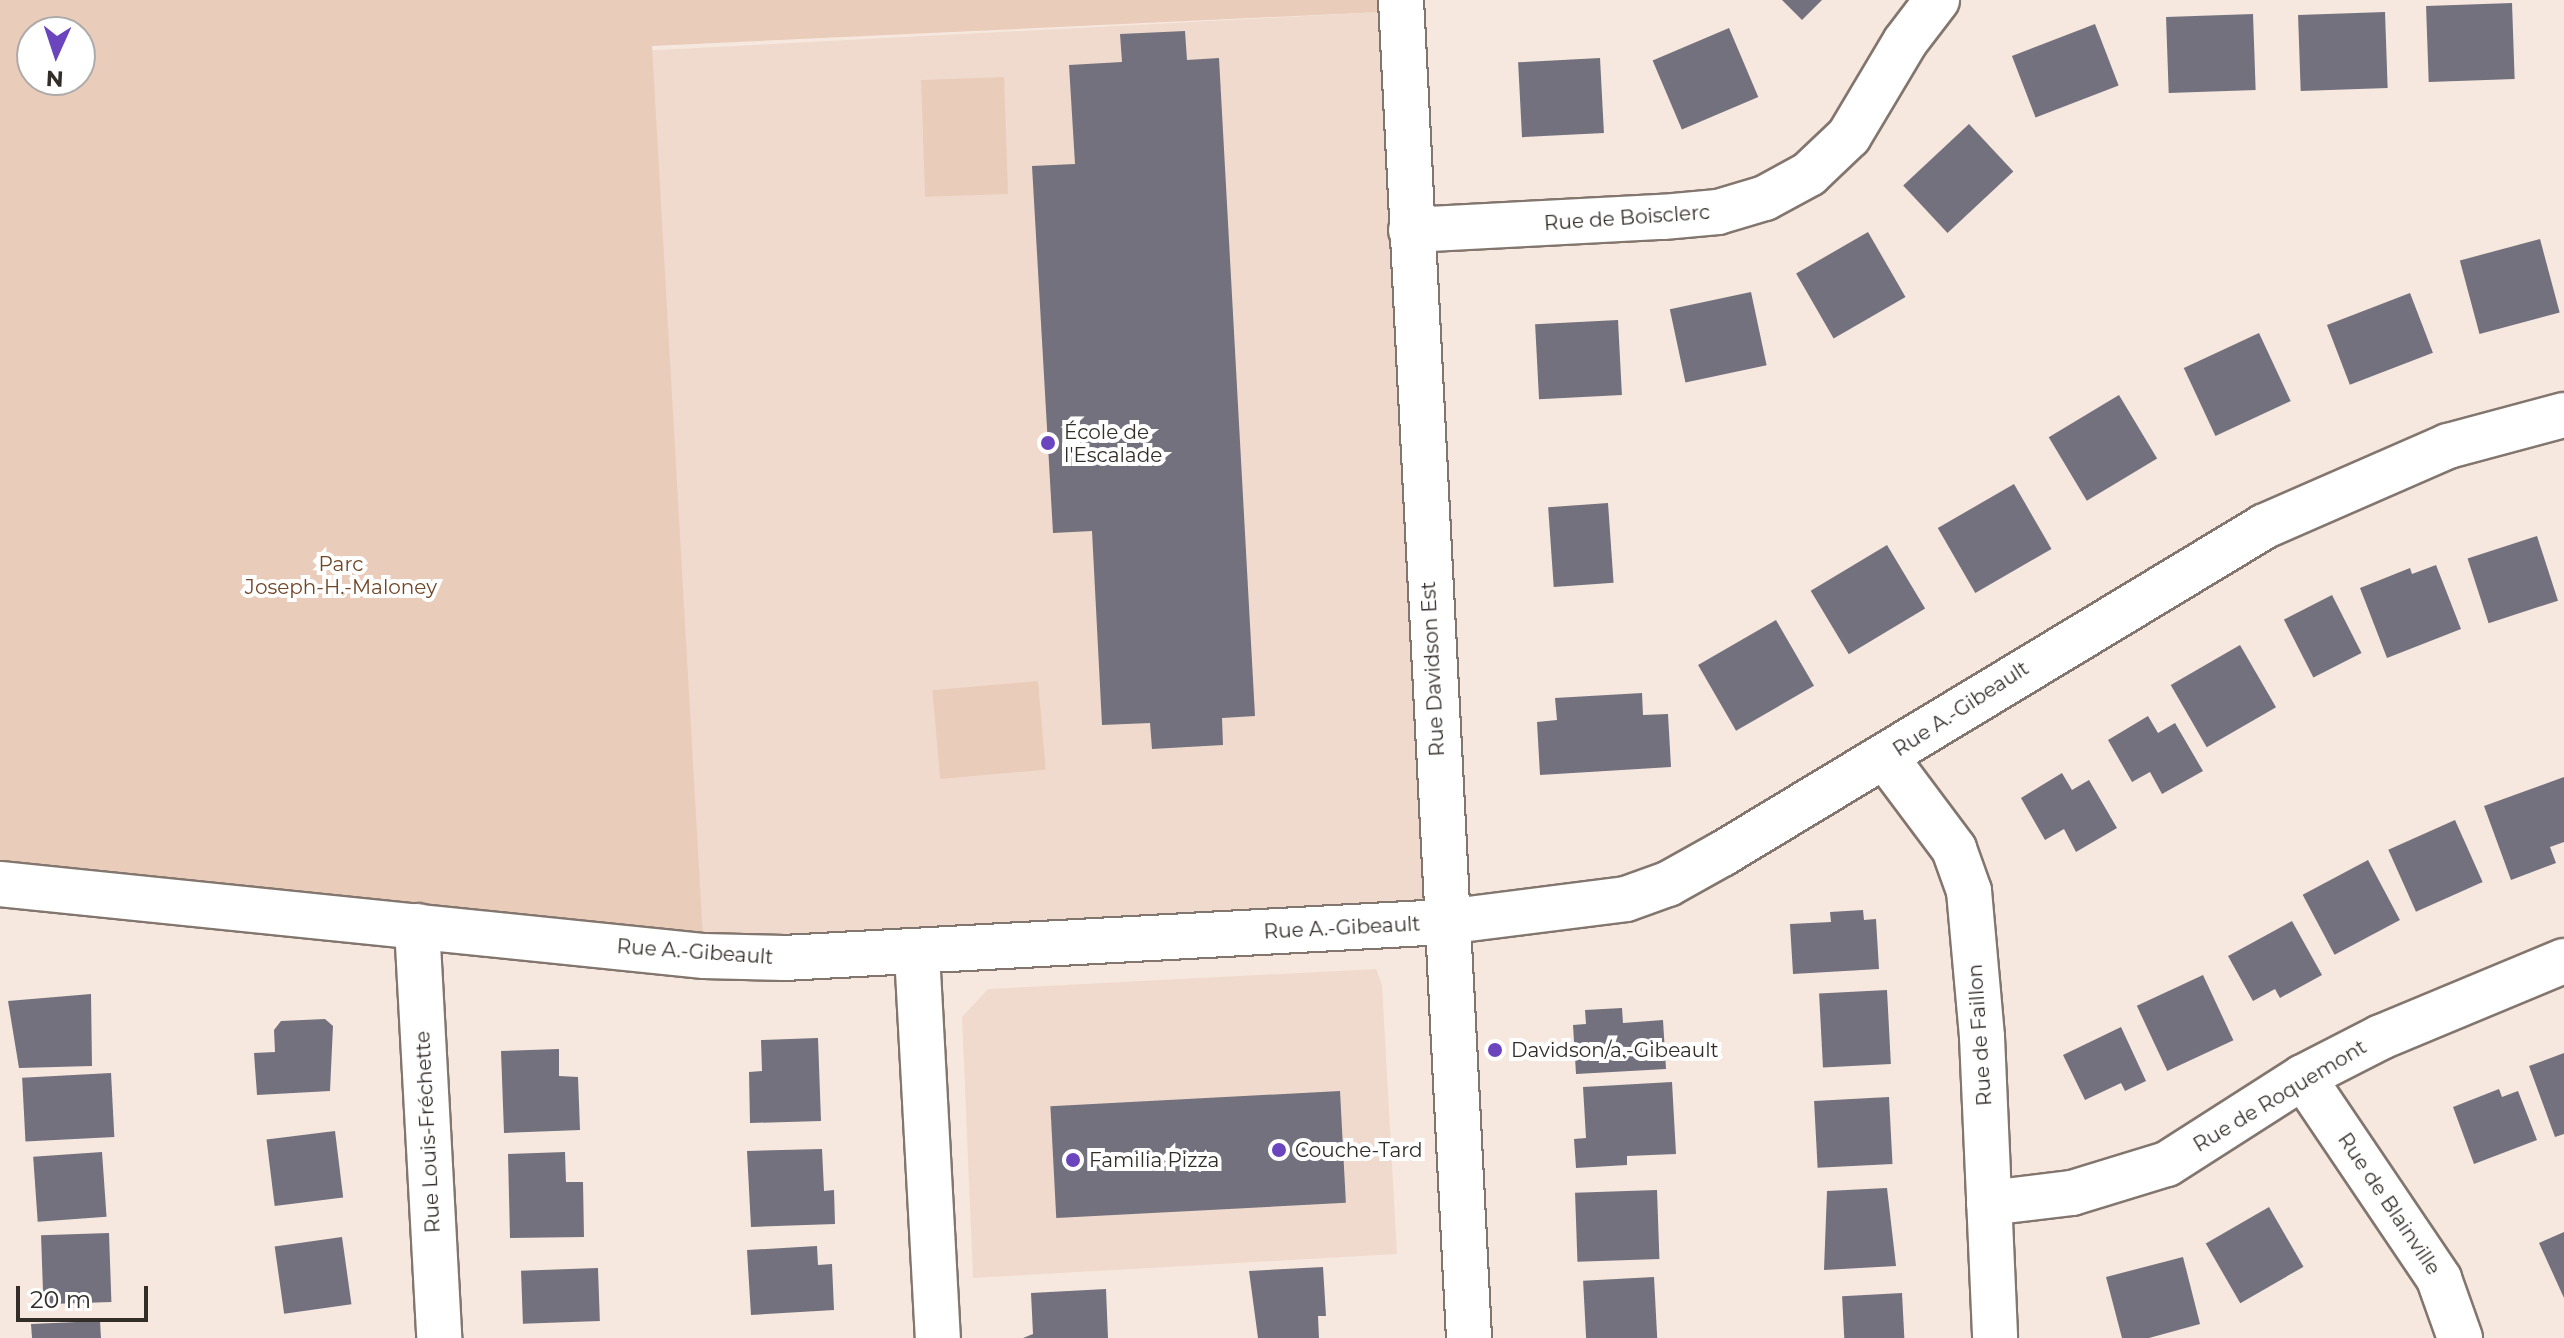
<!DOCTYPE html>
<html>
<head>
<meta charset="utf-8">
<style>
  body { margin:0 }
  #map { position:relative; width:2564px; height:1338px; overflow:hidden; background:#f7e8df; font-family:Montserrat,sans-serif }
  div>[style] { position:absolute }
  .built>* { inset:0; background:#f0dacd; transform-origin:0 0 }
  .green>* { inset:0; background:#e9ccba; transform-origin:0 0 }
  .building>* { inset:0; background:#73717e; transform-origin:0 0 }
  .roads { filter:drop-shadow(2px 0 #82766e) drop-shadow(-2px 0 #82766e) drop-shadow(0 2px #82766e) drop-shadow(0 -2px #82766e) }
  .minor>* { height:44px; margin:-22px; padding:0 22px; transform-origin:22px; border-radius:22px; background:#fff }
  .dots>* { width:22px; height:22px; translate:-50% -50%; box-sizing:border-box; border:4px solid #fff; border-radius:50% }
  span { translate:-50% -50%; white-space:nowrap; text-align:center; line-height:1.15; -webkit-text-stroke:8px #fff; paint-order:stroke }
  .street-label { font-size:20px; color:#332d2a }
  .poi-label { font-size:20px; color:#332d2a }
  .left { translate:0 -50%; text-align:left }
  .park-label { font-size:20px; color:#714627 }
  .north { position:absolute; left:16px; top:16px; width:80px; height:80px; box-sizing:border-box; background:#fff; border:2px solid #adabaa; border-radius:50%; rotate:183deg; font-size:22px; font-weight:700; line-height:32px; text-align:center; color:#332d2a }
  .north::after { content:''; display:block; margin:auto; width:28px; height:36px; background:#6b45bd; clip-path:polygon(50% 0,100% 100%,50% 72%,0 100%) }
  .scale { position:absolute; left:16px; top:1286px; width:132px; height:36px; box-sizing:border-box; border:4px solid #332d2a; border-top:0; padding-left:10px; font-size:24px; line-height:28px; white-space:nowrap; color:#332d2a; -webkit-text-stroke:6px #fff; paint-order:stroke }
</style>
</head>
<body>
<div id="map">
  <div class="built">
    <div style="left:1402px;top:11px;width:912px;height:751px;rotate:87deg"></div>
    <div style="clip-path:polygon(1376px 969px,1382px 985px,1397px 1254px,973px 1278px,962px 1017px,988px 989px)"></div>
  </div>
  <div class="green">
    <div style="clip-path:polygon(evenodd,0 0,1401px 0,1402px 11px,652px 46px,704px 956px,0 884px,0 0,32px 32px,80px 32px,80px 80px,32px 80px,32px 32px)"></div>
    <div style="left:1004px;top:77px;width:117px;height:83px;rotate:88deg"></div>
    <div style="left:1038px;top:681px;width:89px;height:106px;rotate:85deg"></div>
  </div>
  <div class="building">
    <div style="clip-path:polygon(1782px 0,1822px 0,1802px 20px)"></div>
    <div style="left:2512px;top:3px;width:76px;height:86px;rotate:88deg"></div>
    <div style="left:2385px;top:12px;width:76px;height:87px;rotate:88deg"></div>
    <div style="left:2253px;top:14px;width:76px;height:87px;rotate:88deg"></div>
    <div style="left:2095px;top:24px;width:66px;height:89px;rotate:69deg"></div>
    <div style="left:1729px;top:28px;width:75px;height:83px;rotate:67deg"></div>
    <div style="clip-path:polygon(1185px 31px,1187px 60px,1219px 58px,1255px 716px,1222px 718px,1223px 745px,1152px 749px,1150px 723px,1102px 725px,1092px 531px,1053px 533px,1032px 166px,1075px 164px,1069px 65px,1122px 62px,1120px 34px)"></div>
    <div style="left:1600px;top:58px;width:75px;height:82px;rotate:87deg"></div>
    <div style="left:1969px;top:124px;width:65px;height:90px;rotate:47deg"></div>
    <div style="left:1868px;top:232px;width:75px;height:83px;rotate:60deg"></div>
    <div style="left:2540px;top:239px;width:76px;height:83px;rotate:75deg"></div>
    <div style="left:1751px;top:292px;width:75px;height:83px;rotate:78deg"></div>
    <div style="left:2410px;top:293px;width:64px;height:89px;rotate:69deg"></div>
    <div style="left:1618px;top:320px;width:75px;height:83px;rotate:87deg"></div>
    <div style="left:2259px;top:333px;width:75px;height:83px;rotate:65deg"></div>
    <div style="left:2119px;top:395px;width:74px;height:82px;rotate:59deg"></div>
    <div style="left:2014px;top:484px;width:75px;height:88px;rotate:60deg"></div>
    <div style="left:1608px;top:503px;width:80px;height:60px;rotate:86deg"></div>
    <div style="left:2537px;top:536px;width:68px;height:73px;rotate:72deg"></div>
    <div style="left:1887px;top:545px;width:74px;height:89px;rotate:59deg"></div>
    <div style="clip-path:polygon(2436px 565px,2461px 629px,2387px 658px,2360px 588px,2410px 568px,2412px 574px)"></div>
    <div style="left:2332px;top:595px;width:65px;height:54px;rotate:63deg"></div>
    <div style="left:1776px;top:620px;width:76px;height:90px;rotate:60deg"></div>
    <div style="left:2240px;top:645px;width:72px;height:80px;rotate:60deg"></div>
    <div style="clip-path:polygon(1642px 693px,1643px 715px,1668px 714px,1671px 767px,1540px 775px,1537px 722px,1557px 720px,1555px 698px)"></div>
    <div style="clip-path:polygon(2148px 716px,2158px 733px,2175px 723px,2203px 771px,2162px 794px,2150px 772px,2132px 782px,2108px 740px)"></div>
    <div style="clip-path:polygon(2062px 773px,2072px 790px,2089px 780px,2117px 828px,2076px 852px,2064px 829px,2045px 840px,2021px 798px)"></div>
    <div style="clip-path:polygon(2564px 777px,2564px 842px,2550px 847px,2556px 863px,2511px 880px,2484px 806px)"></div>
    <div style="left:2455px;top:820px;width:68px;height:73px;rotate:66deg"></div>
    <div style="left:2368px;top:860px;width:68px;height:74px;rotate:62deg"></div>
    <div style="clip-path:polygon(1863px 910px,1864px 920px,1876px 919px,1879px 969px,1793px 974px,1790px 924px,1831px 922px,1830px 912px)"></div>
    <div style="clip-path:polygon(2292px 921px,2322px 975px,2280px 998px,2275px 989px,2253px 1001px,2228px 956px)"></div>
    <div style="left:2203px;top:975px;width:72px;height:73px;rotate:65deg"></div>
    <div style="left:1887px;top:990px;width:74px;height:68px;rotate:87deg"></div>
    <div style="clip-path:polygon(91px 994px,92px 1066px,19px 1068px,8px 1001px)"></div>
    <div style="clip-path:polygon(1622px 1008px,1623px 1023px,1663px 1020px,1666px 1069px,1576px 1074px,1573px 1025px,1586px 1024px,1585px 1010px)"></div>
    <div style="clip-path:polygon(325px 1019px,333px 1026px,330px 1091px,257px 1095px,254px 1053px,275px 1052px,274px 1030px,281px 1021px)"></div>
    <div style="clip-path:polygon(2121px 1027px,2146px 1081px,2125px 1091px,2121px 1083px,2085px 1100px,2063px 1055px)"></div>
    <div style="clip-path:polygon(818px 1038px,821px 1121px,750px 1123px,749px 1072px,762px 1071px,761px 1040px)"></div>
    <div style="clip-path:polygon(559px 1049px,559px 1076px,578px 1077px,580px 1130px,504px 1133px,501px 1051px)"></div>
    <div style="clip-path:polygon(2564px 1053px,2564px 1134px,2555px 1137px,2529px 1066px)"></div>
    <div style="left:111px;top:1073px;width:64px;height:89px;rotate:87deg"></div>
    <div style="clip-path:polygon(1672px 1082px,1676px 1154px,1627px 1156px,1627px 1165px,1576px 1168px,1574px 1139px,1586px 1138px,1583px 1087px)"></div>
    <div style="clip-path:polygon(2499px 1089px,2502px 1097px,2518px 1091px,2537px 1140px,2474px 1164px,2453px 1107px)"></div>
    <div style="left:1340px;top:1091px;width:112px;height:290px;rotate:87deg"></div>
    <div style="left:1889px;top:1097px;width:67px;height:75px;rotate:87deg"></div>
    <div style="left:335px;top:1131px;width:67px;height:69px;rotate:83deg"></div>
    <div style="clip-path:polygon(822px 1149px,824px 1191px,834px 1190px,835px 1224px,751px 1227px,747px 1151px)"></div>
    <div style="left:102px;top:1152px;width:65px;height:69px;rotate:86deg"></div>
    <div style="clip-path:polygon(565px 1152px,566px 1182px,583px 1182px,584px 1237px,510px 1238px,508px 1154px)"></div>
    <div style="clip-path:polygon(1887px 1188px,1896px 1266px,1824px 1270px,1827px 1191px)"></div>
    <div style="left:1657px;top:1190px;width:69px;height:82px;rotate:88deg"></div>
    <div style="left:2269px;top:1207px;width:69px;height:73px;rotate:60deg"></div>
    <div style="clip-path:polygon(2564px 1232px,2564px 1298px,2539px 1243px)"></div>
    <div style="left:109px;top:1233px;width:69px;height:68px;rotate:88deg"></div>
    <div style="left:342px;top:1237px;width:68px;height:68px;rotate:82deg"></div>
    <div style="clip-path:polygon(817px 1246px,818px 1265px,832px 1264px,834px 1310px,751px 1315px,747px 1250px)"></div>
    <div style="clip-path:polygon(2183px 1257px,2200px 1324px,2149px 1338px,2122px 1338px,2106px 1277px)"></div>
    <div style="clip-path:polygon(1323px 1267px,1326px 1316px,1318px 1316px,1319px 1338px,1258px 1338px,1249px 1271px)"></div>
    <div style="left:598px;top:1268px;width:53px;height:77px;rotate:88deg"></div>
    <div style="left:1654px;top:1277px;width:61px;height:71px;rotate:87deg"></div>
    <div style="clip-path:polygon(1106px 1289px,1108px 1338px,1023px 1338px,1033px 1334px,1031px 1293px)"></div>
    <div style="left:1902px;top:1293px;width:45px;height:60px;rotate:87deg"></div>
    <div style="clip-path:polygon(100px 1321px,101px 1338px,32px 1338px,31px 1324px)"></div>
  </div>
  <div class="roads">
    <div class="minor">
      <div style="left:1401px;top:0;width:1340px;rotate:87.09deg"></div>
      <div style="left:1411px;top:230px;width:252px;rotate:-3deg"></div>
      <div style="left:1663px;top:217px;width:55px;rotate:-5.2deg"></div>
      <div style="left:1718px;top:212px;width:49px;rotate:-16.6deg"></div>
      <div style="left:1765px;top:198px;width:50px;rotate:-28.6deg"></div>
      <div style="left:1809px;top:174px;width:55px;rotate:-43.5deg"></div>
      <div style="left:1849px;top:136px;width:109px;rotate:-59.2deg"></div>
      <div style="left:1905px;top:42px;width:53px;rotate:-52.7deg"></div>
      <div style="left:1886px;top:758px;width:114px;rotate:53.2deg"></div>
      <div style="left:1954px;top:849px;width:45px;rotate:70.3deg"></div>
      <div style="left:1969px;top:891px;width:147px;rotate:84.9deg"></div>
      <div style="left:1982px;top:1037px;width:301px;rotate:87.5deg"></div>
      <div style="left:0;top:884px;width:708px;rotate:5.84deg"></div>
      <div style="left:704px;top:956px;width:80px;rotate:1.4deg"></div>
      <div style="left:784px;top:958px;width:662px;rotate:-3.12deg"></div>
      <div style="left:1445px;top:922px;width:182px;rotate:-7.2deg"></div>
      <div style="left:1626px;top:899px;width:45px;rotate:-19.7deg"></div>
      <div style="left:1668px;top:884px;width:62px;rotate:-29.1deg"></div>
      <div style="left:1722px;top:854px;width:634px;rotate:-31.13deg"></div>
      <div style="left:2265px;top:526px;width:200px;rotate:-23.6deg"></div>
      <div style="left:2448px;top:446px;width:120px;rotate:-15deg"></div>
      <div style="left:417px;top:926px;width:413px;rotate:86.9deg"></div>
      <div style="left:917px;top:953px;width:386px;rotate:86.9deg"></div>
      <div style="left:2303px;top:1077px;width:244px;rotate:56deg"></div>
      <div style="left:2439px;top:1279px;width:63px;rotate:70.4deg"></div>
      <div style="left:1989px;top:1203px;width:84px;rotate:-6.9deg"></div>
      <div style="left:2072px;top:1193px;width:99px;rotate:-17deg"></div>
      <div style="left:2167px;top:1164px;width:161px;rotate:-32.6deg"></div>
      <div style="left:2303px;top:1077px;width:88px;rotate:-27.1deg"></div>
      <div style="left:2381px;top:1037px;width:198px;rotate:-22.6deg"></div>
    </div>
  </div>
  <div class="dots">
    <div style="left:1048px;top:443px;background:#6b45bd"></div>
    <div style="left:1495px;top:1050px;background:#6b45bd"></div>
    <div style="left:1279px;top:1150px;background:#6b45bd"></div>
    <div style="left:1073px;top:1160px;background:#6b45bd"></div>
  </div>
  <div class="street-label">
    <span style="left:1627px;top:218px;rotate:-4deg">Rue de Boisclerc</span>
    <span style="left:1433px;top:669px;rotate:-93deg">Rue Davidson Est</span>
    <span style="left:1961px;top:709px;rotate:-33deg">Rue A.-Gibeault</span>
    <span style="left:1342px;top:928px;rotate:-3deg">Rue A.-Gibeault</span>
    <span style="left:695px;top:952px;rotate:4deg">Rue A.-Gibeault</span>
    <span style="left:1980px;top:1035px;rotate:-94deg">Rue de Faillon</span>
    <span style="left:2280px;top:1096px;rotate:-31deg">Rue de Roquemont</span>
    <span style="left:428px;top:1132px;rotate:-93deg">Rue Louis-Fréchette</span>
    <span style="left:2389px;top:1204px;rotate:56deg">Rue de Blainville</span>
  </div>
  <div class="poi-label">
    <span class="left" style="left:1064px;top:444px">École de<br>l'Escalade</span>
    <span class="left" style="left:1511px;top:1050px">Davidson/a.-Gibeault</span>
    <span class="left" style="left:1295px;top:1150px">Couche-Tard</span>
    <span class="left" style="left:1089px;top:1160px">Familia Pizza</span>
  </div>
  <div class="park-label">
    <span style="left:341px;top:576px">Parc<br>Joseph-H.-Maloney</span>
  </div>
  <div class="north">N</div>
  <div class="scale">20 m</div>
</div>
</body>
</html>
